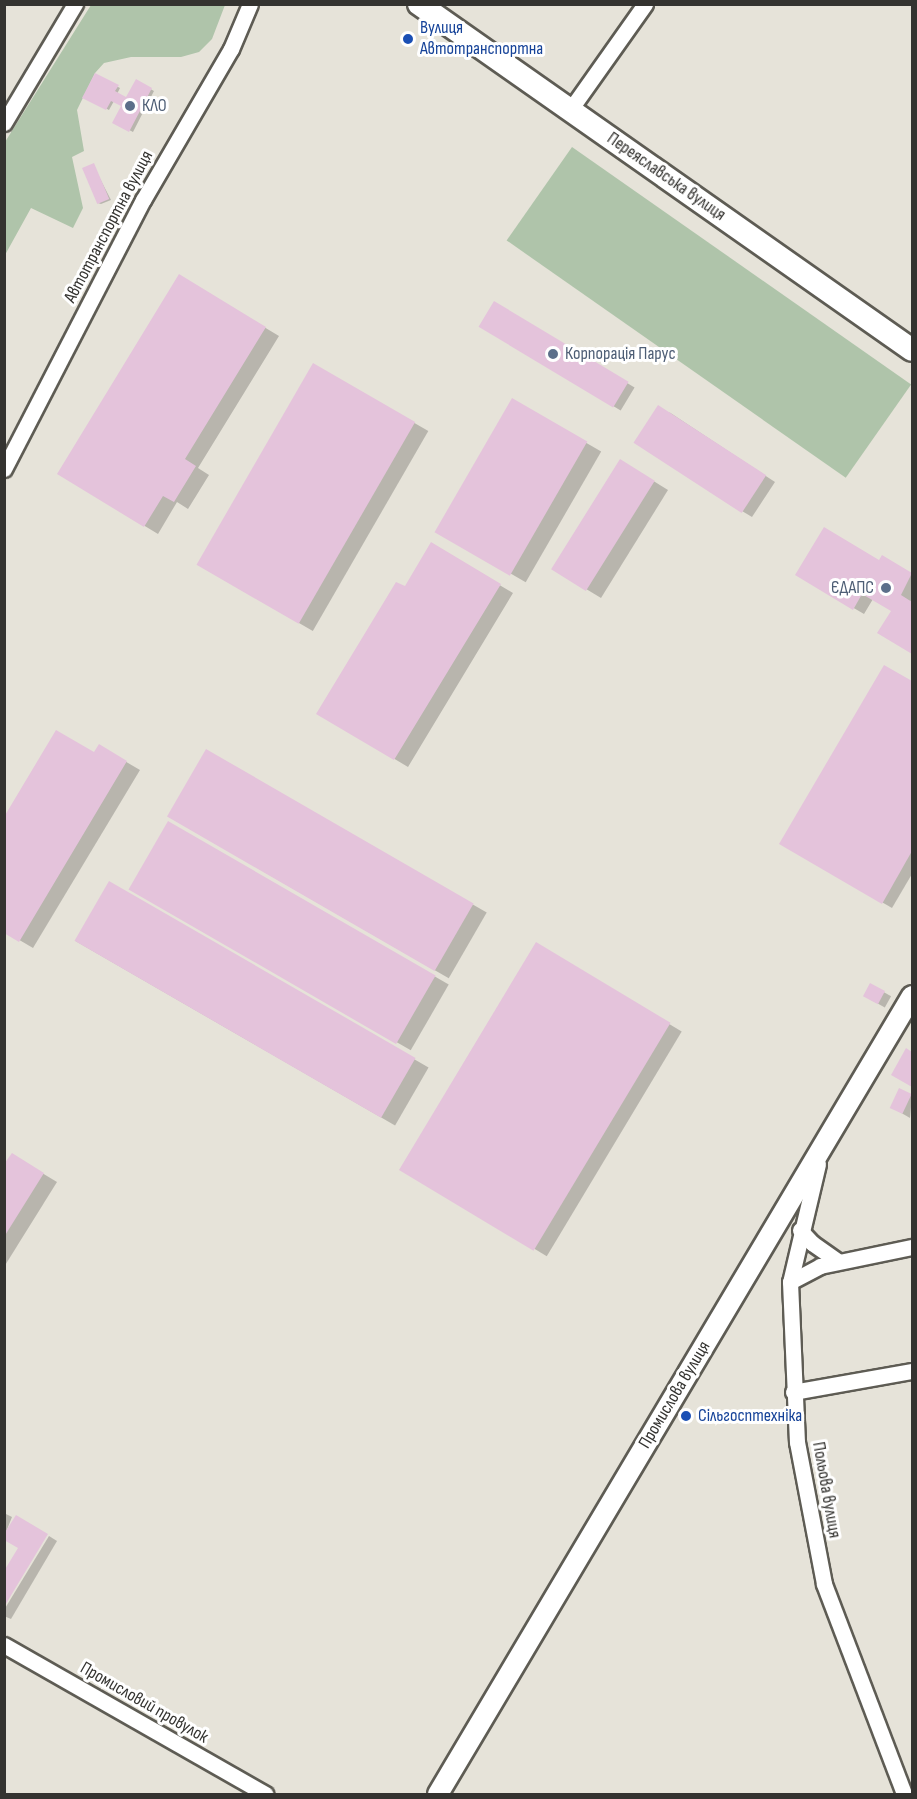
<!DOCTYPE html>
<html>
<head>
<meta charset="utf-8">
<style>
  body { margin:0 }
  #map { position:relative; width:917px; height:1799px; overflow:hidden; background:#e6e3d9; font-family:"Sofia Sans Condensed",sans-serif }
  div>[style] { position:absolute }
  .green>* { inset:0; background:#afc4aa; transform-origin:0 0 }
  .shadow>* { inset:0; background:#0003; transform-origin:0 0 }
  .building>* { inset:0; background:#e4c3db; transform-origin:0 0 }
  .roads { filter:drop-shadow(2px 0 #5e5c54) drop-shadow(-2px 0 #5e5c54) drop-shadow(0 2px #5e5c54) drop-shadow(0 -2px #5e5c54) }
  .minor>* { height:15px; margin:-7.5px; padding:0 7.5px; transform-origin:7.5px; border-radius:7.5px; background:#fff }
  .tertiary>* { height:20px; margin:-10px; padding:0 10px; transform-origin:10px; border-radius:10px; background:#fff }
  .secondary>* { height:22px; margin:-11px; padding:0 11px; transform-origin:11px; border-radius:11px; background:#fff }
  .dots>* { width:16px; height:16px; translate:-50% -50%; box-sizing:border-box; border:3px solid #fff; border-radius:50% }
  span { translate:-50% -50%; white-space:nowrap; text-align:center; line-height:1.15; -webkit-text-stroke:6px #fff; paint-order:stroke }
  .transit-label { font-size:18px; color:#164399 }
  .left { translate:0 -50%; text-align:left }
  .service-label { font-size:18px; color:#4e5e75 }
  .right { translate:-100% -50%; text-align:right }
  .street-label { font-size:18px; color:#343330 }
  .frame { position:absolute; inset:0; border:6px solid #343330; pointer-events:none }
</style>
</head>
<body>
<div id="map">
  <div class="green">
    <div style="clip-path:polygon(91px 5px,225px 5px,212px 39px,199px 52px,181px 57px,131px 57px,104px 63px,95px 73px,77px 110px,84px 151px,72px 157px,83px 208px,73px 228px,31px 208px,5px 255px,5px 142px)"></div>
    <div style="left:572px;top:147px;width:414px;height:114px;rotate:35deg"></div>
  </div>
  <div class="shadow">
    <div style="clip-path:polygon(95px 75px,120px 88px,117px 94px,127px 99px,136px 81px,154px 91px,133px 132px,114px 122px,123px 106px,114px 101px,109px 110px,84px 97px)"></div>
    <div style="clip-path:polygon(93px 165px,111px 200px,101px 204px,98px 203px)"></div>
    <div style="clip-path:polygon(179px 276px,279px 336px,198px 468px,209px 475px,188px 509px,177px 502px,158px 534px,59px 474px)"></div>
    <div style="left:494px;top:303px;width:164px;height:27px;rotate:31deg"></div>
    <div style="left:314px;top:365px;width:132px;height:231px;rotate:30deg"></div>
    <div style="left:512px;top:400px;width:103px;height:151px;rotate:30deg"></div>
    <div style="clip-path:polygon(669px 412px,775px 482px,752px 517px,742px 511px)"></div>
    <div style="clip-path:polygon(634px 469px,668px 490px,601px 598px,553px 569px)"></div>
    <div style="clip-path:polygon(432px 545px,513px 593px,408px 767px,318px 713px,405px 588px)"></div>
    <div style="clip-path:polygon(882px 557px,912px 575px,912px 598px,910px 603px,912px 604px,912px 652px,880px 632px,893px 610px,873px 599px,864px 614px,797px 575px,879px 562px)"></div>
    <div style="clip-path:polygon(885px 667px,912px 683px,912px 874px,892px 908px,781px 844px)"></div>
    <div style="clip-path:polygon(99px 746px,140px 770px,33px 948px,4px 931px)"></div>
    <div style="left:207px;top:751px;width:323px;height:76px;rotate:30deg"></div>
    <div style="left:169px;top:823px;width:323px;height:76px;rotate:30deg"></div>
    <div style="left:109px;top:883px;width:369px;height:67px;rotate:30deg"></div>
    <div style="left:536px;top:944px;width:170px;height:262px;rotate:31deg"></div>
    <div style="left:871px;top:985px;width:23px;height:13px;rotate:29deg"></div>
    <div style="clip-path:polygon(900px 1090px,912px 1096px,910px 1118px,891px 1107px)"></div>
    <div style="clip-path:polygon(12px 1155px,57px 1182px,4px 1267px,4px 1167px)"></div>
    <div style="clip-path:polygon(4px 1513px,12px 1517px,6px 1532px,20px 1547px,4px 1538px)"></div>
    <div style="clip-path:polygon(49px 1536px,57px 1541px,11px 1619px,4px 1616px,4px 1610px)"></div>
  </div>
  <div class="building">
    <div style="clip-path:polygon(95px 73px,119px 85px,115px 91px,126px 97px,136px 79px,152px 88px,129px 132px,112px 123px,121px 106px,111px 101px,106px 110px,82px 98px)"></div>
    <div style="left:94px;top:163px;width:39px;height:13px;rotate:67deg"></div>
    <div style="clip-path:polygon(179px 274px,266px 327px,185px 459px,196px 466px,174px 502px,163px 496px,144px 527px,57px 474px)"></div>
    <div style="left:494px;top:301px;width:157px;height:30px;rotate:31deg"></div>
    <div style="left:313px;top:363px;width:118px;height:233px;rotate:30deg"></div>
    <div style="left:512px;top:398px;width:87px;height:155px;rotate:30deg"></div>
    <div style="left:658px;top:405px;width:129px;height:45px;rotate:33deg"></div>
    <div style="left:620px;top:459px;width:41px;height:130px;rotate:32deg"></div>
    <div style="clip-path:polygon(824px 527px,879px 560px,882px 555px,912px 573px,901px 595px,912px 602px,912px 654px,877px 633px,891px 611px,862px 594px,853px 610px,795px 575px)"></div>
    <div style="clip-path:polygon(431px 542px,501px 584px,394px 760px,316px 714px,396px 582px,405px 586px)"></div>
    <div style="clip-path:polygon(884px 665px,912px 681px,912px 851px,882px 904px,779px 844px)"></div>
    <div style="clip-path:polygon(56px 730px,94px 752px,99px 744px,127px 761px,19px 942px,4px 933px,4px 817px)"></div>
    <div style="left:206px;top:749px;width:309px;height:78px;rotate:30deg"></div>
    <div style="left:168px;top:821px;width:309px;height:79px;rotate:30deg"></div>
    <div style="left:109px;top:881px;width:354px;height:69px;rotate:30deg"></div>
    <div style="left:536px;top:942px;width:157px;height:266px;rotate:31deg"></div>
    <div style="left:870px;top:983px;width:17px;height:15px;rotate:28deg"></div>
    <div style="clip-path:polygon(906px 1048px,912px 1052px,912px 1087px,891px 1075px)"></div>
    <div style="left:899px;top:1088px;width:14px;height:22px;rotate:25deg"></div>
    <div style="clip-path:polygon(12px 1153px,44px 1173px,4px 1237px,4px 1164px)"></div>
    <div style="clip-path:polygon(16px 1515px,48px 1534px,4px 1607px,4px 1571px,18px 1548px,4px 1540px,4px 1534px)"></div>
  </div>
  <div class="roads">
    <div class="minor">
      <div style="left:570px;top:110px;width:130px;rotate:-54.7deg"></div>
      <div style="left:4px;top:123px;width:139px;rotate:-59.2deg"></div>
      <div style="left:4px;top:469px;width:303px;rotate:-62.7deg"></div>
      <div style="left:143px;top:200px;width:175px;rotate:-59.8deg"></div>
      <div style="left:231px;top:49px;width:49px;rotate:-67.1deg"></div>
      <div style="left:818px;top:1164px;width:121px;rotate:103.3deg"></div>
      <div style="left:790px;top:1282px;width:160px;rotate:87.5deg"></div>
      <div style="left:797px;top:1442px;width:145px;rotate:79.2deg"></div>
      <div style="left:824px;top:1584px;width:225px;rotate:69.1deg"></div>
      <div style="left:800px;top:1230px;width:18px;rotate:47deg"></div>
      <div style="left:812px;top:1243px;width:32px;rotate:35deg"></div>
      <div style="left:790px;top:1282px;width:34px;rotate:-28deg"></div>
      <div style="left:820px;top:1266px;width:94px;rotate:-11.7deg"></div>
      <div style="left:793px;top:1392px;width:121px;rotate:-10deg"></div>
      <div style="left:4px;top:1645px;width:301px;rotate:29.7deg"></div>
    </div>
    <div class="tertiary">
      <div style="left:438px;top:1794px;width:928px;rotate:-59.29deg"></div>
    </div>
    <div class="secondary">
      <div style="left:419px;top:4px;width:602px;rotate:35.06deg"></div>
    </div>
  </div>
  <div class="dots">
    <div style="left:408px;top:39px;background:#1a4fb4"></div>
    <div style="left:130px;top:106px;background:#5c6f8a"></div>
    <div style="left:553px;top:354px;background:#5c6f8a"></div>
    <div style="left:886px;top:588px;background:#5c6f8a"></div>
    <div style="left:686px;top:1416px;background:#1a4fb4"></div>
  </div>
  <div class="transit-label">
    <span class="left" style="left:420px;top:39px">Вулиця<br>Автотранспортна</span>
    <span class="left" style="left:698px;top:1416px">Сільгосптехніка</span>
  </div>
  <div class="service-label">
    <span class="left" style="left:142px;top:106px">КЛО</span>
    <span class="left" style="left:565px;top:354px">Корпорація Парус</span>
    <span class="right" style="left:874px;top:588px">ЄДАПС</span>
  </div>
  <div class="street-label">
    <span style="left:666px;top:177px;rotate:35deg">Переяславська вулиця</span>
    <span style="left:109px;top:227px;rotate:-62deg">Автотранспортна вулиця</span>
    <span style="left:675px;top:1395px;rotate:-59deg">Промислова вулиця</span>
    <span style="left:826px;top:1490px;rotate:80deg">Польова вулиця</span>
    <span style="left:144px;top:1703px;rotate:30deg">Промисловий провулок</span>
  </div>
  <div class="frame"></div>
</div>
</body>
</html>
